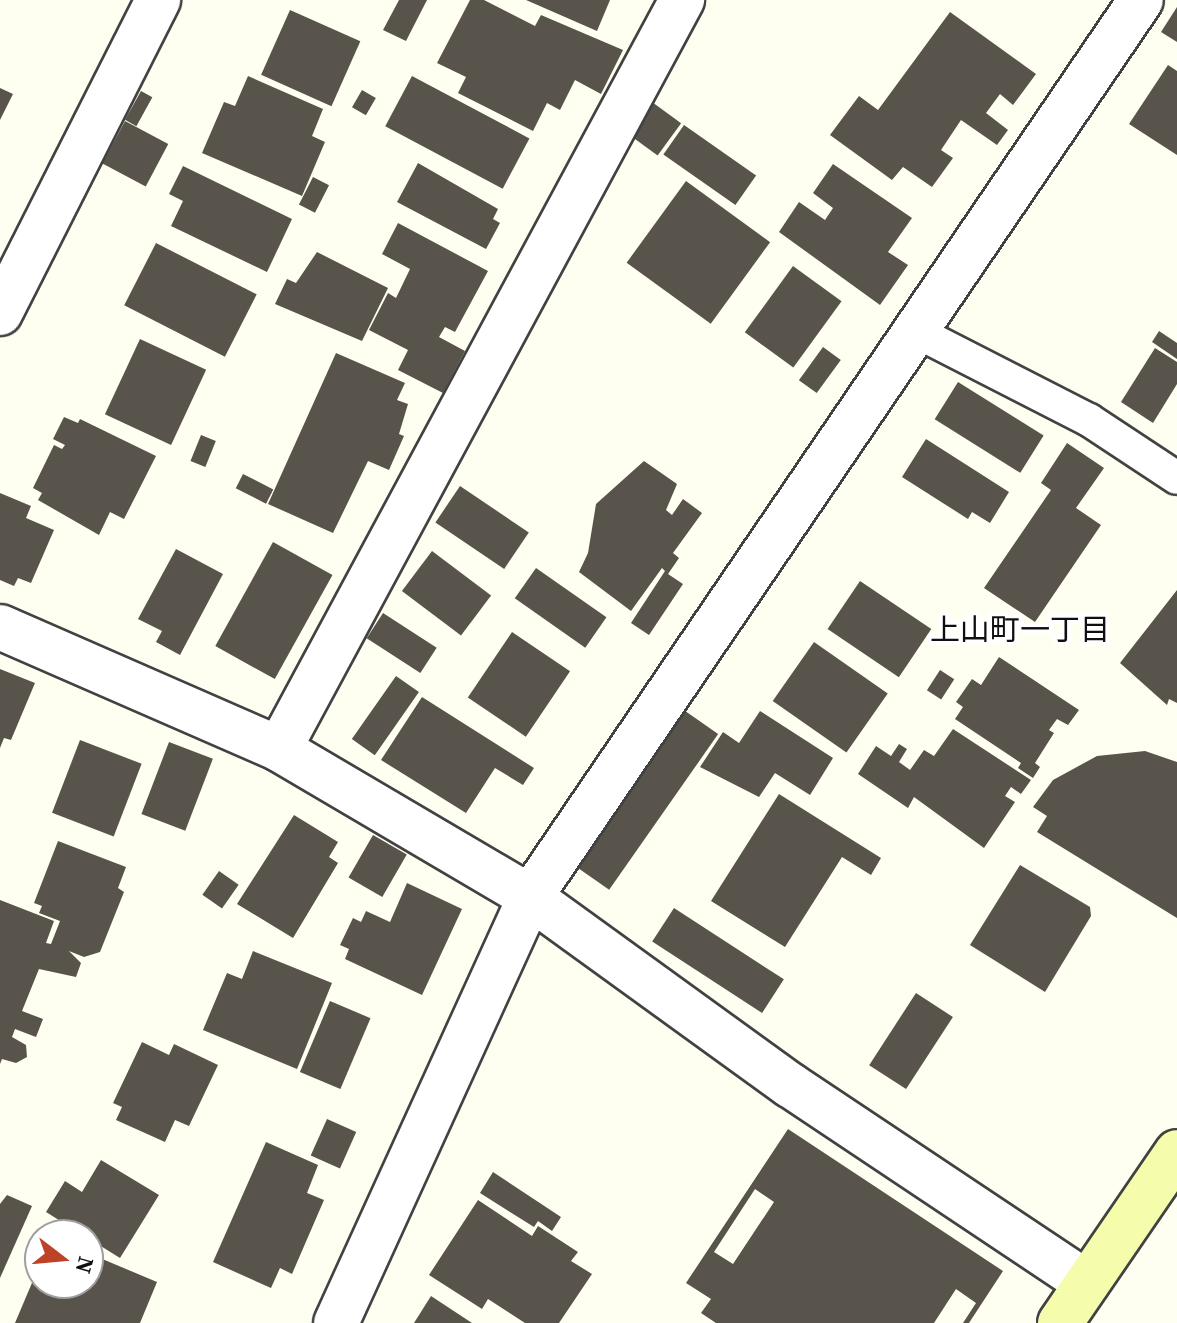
<!DOCTYPE html>
<html>
<head>
<meta charset="utf-8">
<style>
  body { margin:0 }
  #map { position:relative; width:1177px; height:1323px; overflow:hidden; background:#fefff1; font-family:"Source Serif 4","Noto Sans JP",serif }
  div>[style] { position:absolute }
  .building>* { inset:0; background:#58534b; transform-origin:0 0 }
  .roads { filter:drop-shadow(2px 0 #424242) drop-shadow(-2px 0 #424242) drop-shadow(0 2px #424242) drop-shadow(0 -2px #424242) }
  .lane>* { height:32px; margin:-16px; padding:0 16px; transform-origin:16px; border-radius:16px; background:#fff }
  .street>* { height:44px; margin:-22px; padding:0 22px; transform-origin:22px; border-radius:22px; background:#fff }
  .secondary>* { height:44px; margin:-22px; padding:0 22px; transform-origin:22px; border-radius:22px; background:#f5fdad }
  span { translate:-50% -50%; white-space:nowrap; text-align:center; line-height:1.15; -webkit-text-stroke:8px #fff; paint-order:stroke }
  .neighbourhood-label { font-size:30px; color:#0f0f0f }
  .north { position:absolute; left:24px; top:1219px; width:80px; height:80px; box-sizing:border-box; background:#fff; border:2px solid #9f9f9f; border-radius:50%; rotate:106deg; font-size:22px; font-weight:700; line-height:32px; text-align:center; color:#0f0f0f }
  .north::after { content:''; display:block; margin:auto; width:28px; height:36px; background:#be4228; clip-path:polygon(50% 0,100% 100%,50% 72%,0 100%) }
</style>
</head>
<body>
<div id="map">
  <div class="building">
    <div style="clip-path:polygon(399px 0,427px 0,406px 41px,383px 30px)"></div>
    <div style="clip-path:polygon(470px 0,484px 0,535px 26px,541px 15px,623px 50px,601px 94px,575px 80px,560px 110px,547px 103px,533px 131px,458px 93px,466px 77px,437px 63px)"></div>
    <div style="clip-path:polygon(526px 0,610px 0,597px 31px)"></div>
    <div style="clip-path:polygon(1177px 7px,1177px 42px,1161px 32px)"></div>
    <div style="left:290px;top:10px;width:77px;height:71px;rotate:24deg"></div>
    <div style="clip-path:polygon(950px 12px,1036px 74px,1013px 105px,1000px 94px,986px 113px,1008px 130px,997px 145px,961px 120px,941px 150px,953px 158px,932px 187px,903px 167px,892px 180px,830px 135px,859px 96px,878px 110px)"></div>
    <div style="clip-path:polygon(1168px 65px,1177px 71px,1177px 155px,1129px 124px)"></div>
    <div style="clip-path:polygon(248px 76px,323px 109px,312px 136px,325px 142px,302px 196px,202px 153px,224px 102px,235px 106px)"></div>
    <div style="left:412px;top:76px;width:133px;height:57px;rotate:28deg"></div>
    <div style="clip-path:polygon(0 88px,13px 94px,0 120px)"></div>
    <div style="left:362px;top:90px;width:16px;height:20px;rotate:30deg"></div>
    <div style="left:141px;top:91px;width:13px;height:33px;rotate:29deg"></div>
    <div style="left:652px;top:102px;width:36px;height:40px;rotate:36deg"></div>
    <div style="left:125px;top:121px;width:49px;height:48px;rotate:28deg"></div>
    <div style="left:684px;top:125px;width:88px;height:36px;rotate:35deg"></div>
    <div style="clip-path:polygon(418px 163px,498px 209px,493px 219px,500px 223px,486px 249px,397px 202px)"></div>
    <div style="clip-path:polygon(833px 164px,912px 218px,888px 252px,908px 265px,880px 305px,779px 232px,799px 202px,825px 220px,833px 208px,813px 193px)"></div>
    <div style="clip-path:polygon(183px 166px,292px 219px,267px 272px,171px 226px,183px 201px,169px 194px)"></div>
    <div style="left:313px;top:177px;width:18px;height:31px;rotate:27deg"></div>
    <div style="left:686px;top:181px;width:104px;height:101px;rotate:36deg"></div>
    <div style="clip-path:polygon(398px 223px,488px 271px,455px 332px,445px 327px,439px 337px,465px 351px,443px 393px,398px 370px,408px 350px,369px 330px,388px 293px,396px 298px,410px 269px,382px 254px)"></div>
    <div style="left:156px;top:243px;width:113px;height:70px;rotate:27deg"></div>
    <div style="clip-path:polygon(317px 252px,388px 288px,362px 341px,275px 304px,287px 279px,296px 283px)"></div>
    <div style="left:793px;top:266px;width:60px;height:82px;rotate:36deg"></div>
    <div style="clip-path:polygon(1159px 331px,1177px 343px,1177px 359px,1152px 342px)"></div>
    <div style="left:140px;top:339px;width:73px;height:83px;rotate:25deg"></div>
    <div style="left:823px;top:347px;width:22px;height:41px;rotate:36deg"></div>
    <div style="clip-path:polygon(1155px 348px,1177px 362px,1177px 384px,1153px 423px,1121px 402px)"></div>
    <div style="clip-path:polygon(336px 353px,405px 383px,397px 400px,408px 404px,399px 434px,404px 436px,389px 470px,368px 461px,333px 533px,268px 504px)"></div>
    <div style="left:958px;top:382px;width:101px;height:44px;rotate:32deg"></div>
    <div style="clip-path:polygon(64px 417px,78px 423px,80px 419px,156px 456px,124px 519px,110px 512px,99px 535px,38px 500px,42px 493px,33px 488px,54px 445px,62px 449px,65px 445px,53px 439px)"></div>
    <div style="left:201px;top:435px;width:16px;height:28px;rotate:22deg"></div>
    <div style="clip-path:polygon(926px 439px,1009px 492px,990px 523px,972px 512px,968px 519px,902px 477px)"></div>
    <div style="clip-path:polygon(1067px 443px,1104px 468px,1076px 508px,1101px 525px,1035px 622px,984px 588px,1051px 490px,1041px 483px)"></div>
    <div style="clip-path:polygon(644px 461px,677px 484px,666px 510px,672px 515px,683px 499px,702px 513px,673px 553px,679px 558px,668px 574px,683px 584px,649px 635px,631px 623px,665px 571px,662px 568px,631px 611px,579px 572px,588px 553px,596px 504px)"></div>
    <div style="left:243px;top:474px;width:34px;height:16px;rotate:27deg"></div>
    <div style="left:460px;top:486px;width:83px;height:44px;rotate:34deg"></div>
    <div style="clip-path:polygon(0 493px,31px 506px,26px 518px,54px 530px,31px 583px,18px 578px,14px 586px,0 580px)"></div>
    <div style="left:273px;top:542px;width:68px;height:119px;rotate:29deg"></div>
    <div style="clip-path:polygon(176px 549px,223px 574px,180px 655px,156px 642px,162px 631px,138px 619px)"></div>
    <div style="left:432px;top:551px;width:74px;height:50px;rotate:37deg"></div>
    <div style="left:536px;top:568px;width:86px;height:37px;rotate:35deg"></div>
    <div style="left:860px;top:581px;width:86px;height:58px;rotate:34deg"></div>
    <div style="clip-path:polygon(1177px 590px,1177px 703px,1169px 699px,1167px 705px,1120px 663px)"></div>
    <div style="left:383px;top:613px;width:64px;height:30px;rotate:33deg"></div>
    <div style="left:512px;top:632px;width:70px;height:79px;rotate:34deg"></div>
    <div style="left:814px;top:642px;width:90px;height:72px;rotate:35deg"></div>
    <div style="clip-path:polygon(999px 657px,1079px 710px,1068px 725px,1057px 719px,1049px 730px,1054px 733px,1035px 763px,1040px 767px,1033px 778px,1018px 768px,1021px 763px,955px 719px,963px 707px,956px 702px,972px 679px,981px 685px)"></div>
    <div style="clip-path:polygon(0 669px,35px 683px,11px 740px,4px 738px,0 748px)"></div>
    <div style="left:940px;top:670px;width:17px;height:24px;rotate:33deg"></div>
    <div style="left:396px;top:676px;width:28px;height:77px;rotate:35deg"></div>
    <div style="clip-path:polygon(422px 697px,534px 768px,523px 785px,495px 768px,466px 813px,381px 760px)"></div>
    <div style="left:678px;top:706px;width:49px;height:190px;rotate:35deg"></div>
    <div style="clip-path:polygon(760px 711px,833px 758px,810px 795px,775px 773px,759px 797px,700px 767px,723px 732px,739px 743px)"></div>
    <div style="clip-path:polygon(953px 729px,1031px 780px,1021px 794px,1011px 787px,1005px 796px,1015px 802px,984px 848px,914px 797px,908px 808px,858px 774px,876px 746px,891px 756px,899px 744px,907px 749px,899px 762px,910px 770px,924px 750px,934px 756px)"></div>
    <div style="left:80px;top:740px;width:66px;height:78px;rotate:21deg"></div>
    <div style="left:169px;top:742px;width:47px;height:77px;rotate:21deg"></div>
    <div style="clip-path:polygon(1145px 751px,1177px 762px,1177px 918px,1037px 832px,1047px 816px,1033px 807px,1053px 780px,1097px 756px)"></div>
    <div style="clip-path:polygon(779px 794px,881px 858px,871px 875px,842px 857px,785px 947px,711px 901px)"></div>
    <div style="clip-path:polygon(294px 815px,338px 842px,329px 857px,338px 863px,293px 938px,237px 904px)"></div>
    <div style="left:373px;top:835px;width:39px;height:49px;rotate:30deg"></div>
    <div style="clip-path:polygon(58px 841px,126px 867px,118px 888px,124px 892px,100px 952px,84px 957px,69px 951px,81px 963px,76px 977px,39px 969px,22px 1011px,43px 1019px,36px 1037px,15px 1029px,12px 1037px,26px 1045px,27px 1057px,16px 1063px,2px 1059px,0 1064px,0 900px,54px 921px,46px 943px,51px 944px,60px 921px,39px 913px,42px 906px,34px 903px)"></div>
    <div style="clip-path:polygon(1020px 865px,1090px 907px,1091px 916px,1045px 992px,970px 945px)"></div>
    <div style="left:219px;top:871px;width:24px;height:29px;rotate:35deg"></div>
    <div style="clip-path:polygon(407px 883px,462px 909px,422px 995px,345px 959px,349px 949px,340px 945px,353px 918px,361px 922px,366px 911px,390px 922px)"></div>
    <div style="left:674px;top:908px;width:131px;height:40px;rotate:33deg"></div>
    <div style="clip-path:polygon(253px 951px,332px 983px,297px 1069px,203px 1030px,227px 973px,242px 979px)"></div>
    <div style="left:916px;top:993px;width:44px;height:86px;rotate:33deg"></div>
    <div style="left:330px;top:1001px;width:44px;height:77px;rotate:23deg"></div>
    <div style="clip-path:polygon(142px 1042px,169px 1055px,174px 1044px,218px 1065px,189px 1126px,175px 1120px,165px 1142px,116px 1120px,122px 1107px,113px 1103px)"></div>
    <div style="left:327px;top:1119px;width:32px;height:40px;rotate:24deg"></div>
    <div style="clip-path:polygon(evenodd,788px 1129px,1003px 1271px,969px 1323px,963px 1323px,976px 1303px,956px 1289px,934px 1323px,716px 1323px,701px 1313px,711px 1299px,686px 1283px,788px 1129px,755px 1189px,774px 1202px,733px 1264px,714px 1252px,755px 1189px)"></div>
    <div style="clip-path:polygon(266px 1142px,318px 1165px,307px 1193px,324px 1200px,292px 1274px,280px 1268px,271px 1288px,213px 1262px)"></div>
    <div style="clip-path:polygon(101px 1160px,159px 1195px,120px 1258px,46px 1212px,65px 1181px,82px 1192px)"></div>
    <div style="clip-path:polygon(493px 1172px,561px 1217px,552px 1231px,538px 1221px,534px 1227px,480px 1193px)"></div>
    <div style="clip-path:polygon(7px 1195px,32px 1206px,0 1278px,0 1204px)"></div>
    <div style="clip-path:polygon(478px 1200px,532px 1236px,538px 1226px,578px 1252px,571px 1261px,592px 1274px,559px 1323px,525px 1323px,488px 1299px,482px 1309px,429px 1275px)"></div>
    <div style="clip-path:polygon(88px 1253px,157px 1282px,140px 1323px,15px 1323px,40px 1264px,40px 1283px,88px 1283px)"></div>
    <div style="clip-path:polygon(431px 1296px,472px 1323px,414px 1323px)"></div>
  </div>
  <div class="roads">
    <div class="lane">
      <div style="left:917px;top:332px;width:193px;rotate:27.1deg"></div>
      <div style="left:1089px;top:420px;width:105px;rotate:33.4deg"></div>
    </div>
    <div class="street">
      <div style="left:0;top:313px;width:351px;rotate:-63.2deg"></div>
      <div style="left:0;top:627px;width:305px;rotate:23.6deg"></div>
      <div style="left:279px;top:749px;width:291px;rotate:30.5deg"></div>
      <div style="left:530px;top:897px;width:321px;rotate:35.9deg"></div>
      <div style="left:790px;top:1085px;width:357px;rotate:33.7deg"></div>
      <div style="left:279px;top:749px;width:851px;rotate:-61.72deg"></div>
      <div style="left:336px;top:1323px;width:468px;rotate:-65.5deg"></div>
      <div style="left:530px;top:897px;width:1085px;rotate:-55.74deg"></div>
    </div>
    <div class="secondary">
      <div style="left:1060px;top:1323px;width:207px;rotate:-55.6deg"></div>
    </div>
  </div>
  <div class="neighbourhood-label">
    <span style="left:1020px;top:630px">上山町一丁目</span>
  </div>
  <div class="north">N</div>
</div>
</body>
</html>
